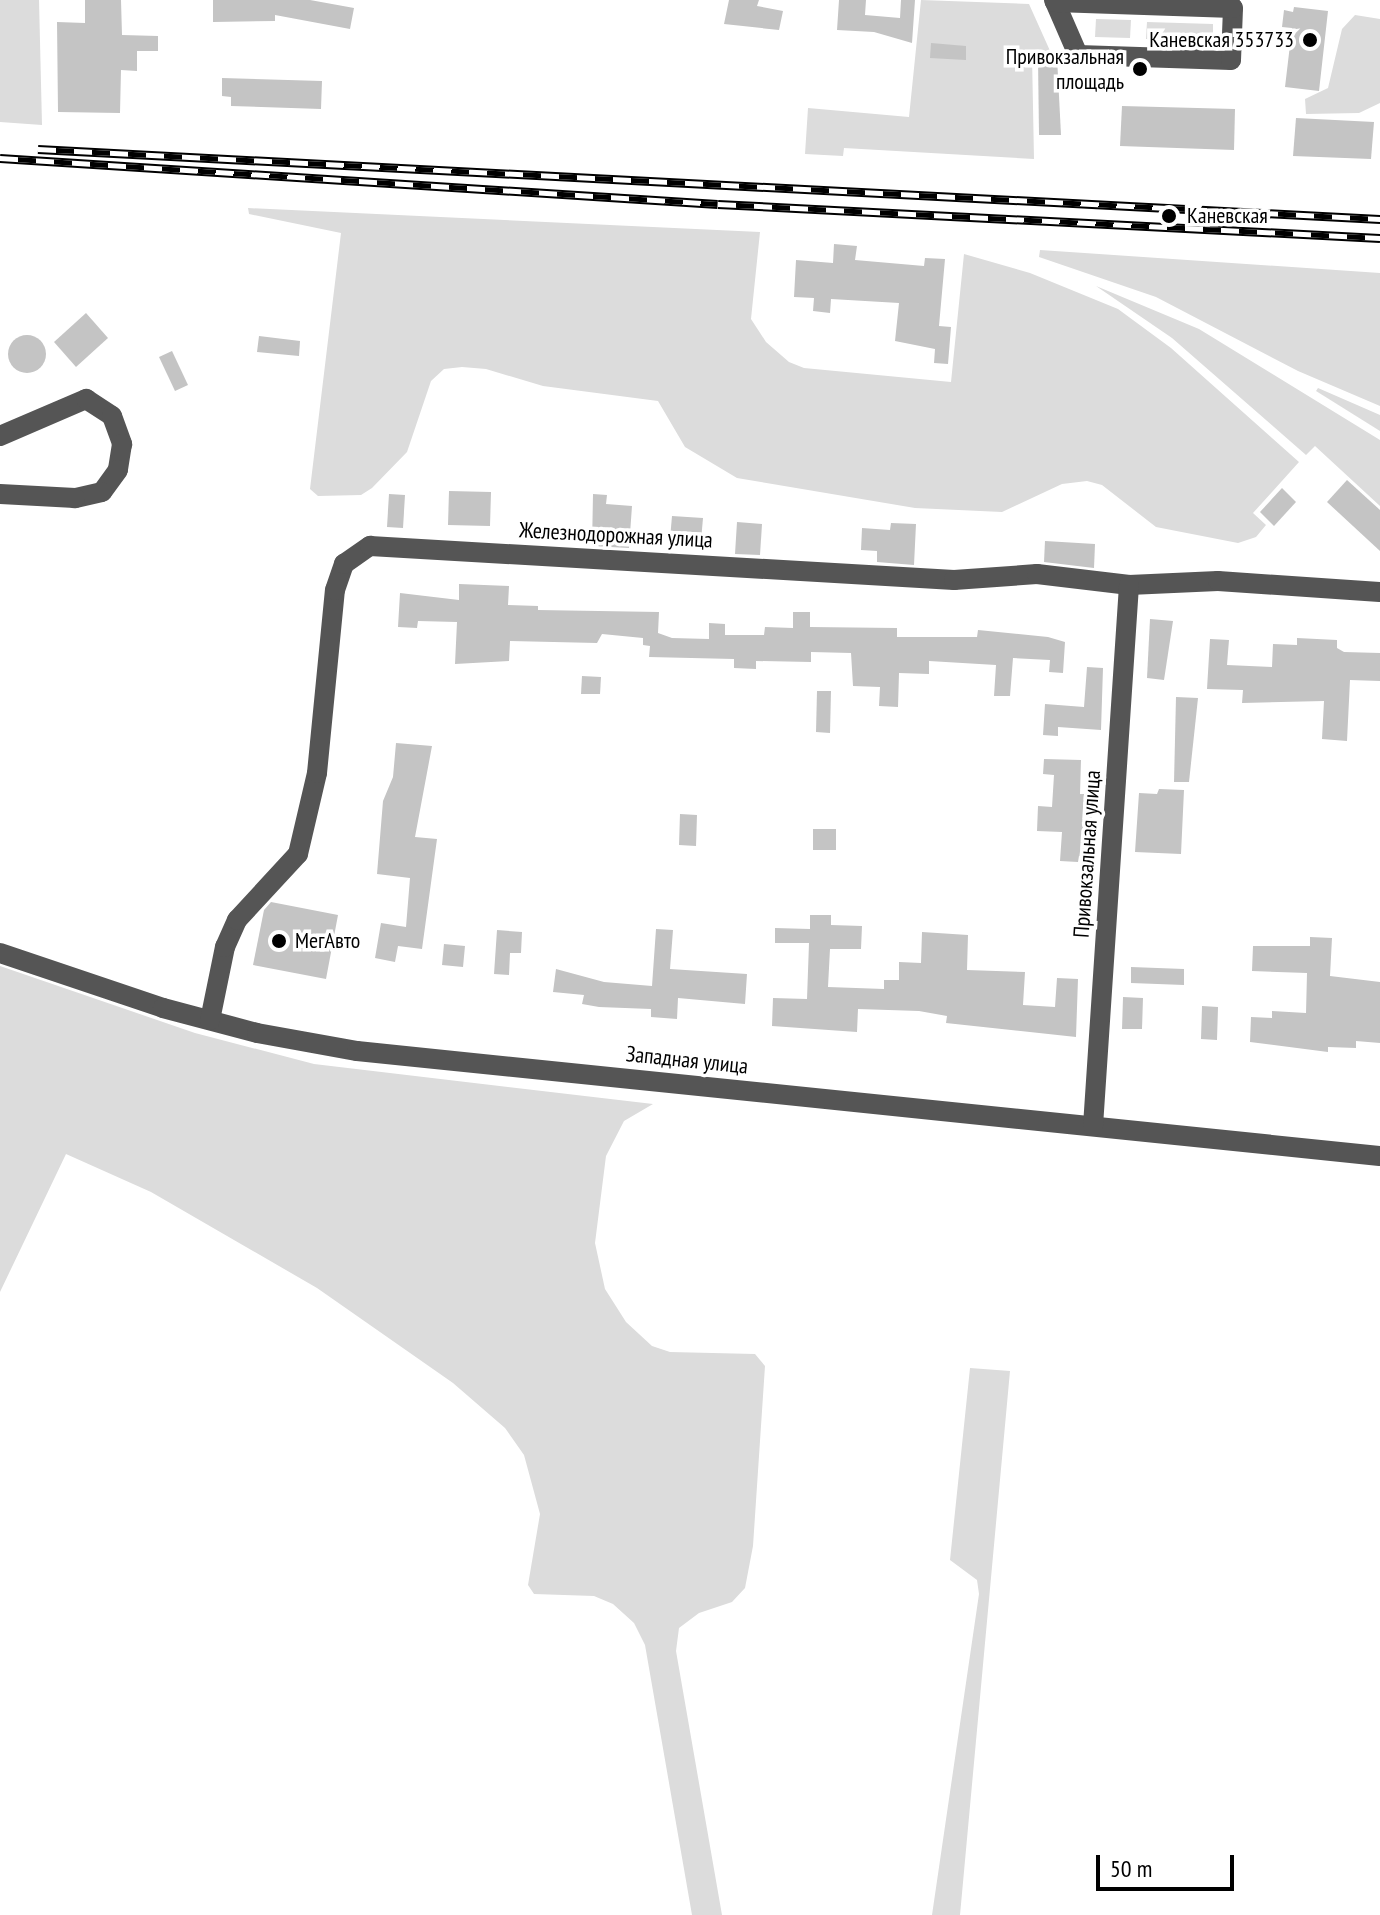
<!DOCTYPE html>
<html>
<head>
<meta charset="utf-8">
<style>
	body { margin:0 }
	#map { position:relative; width:1380px; height:1915px; overflow:hidden; background:#fff; font-family:"PT Sans Narrow",sans-serif }
	div>[style] { position:absolute }
	[style*='--x'] { left:calc(var(--x)*1px); top:calc(var(--y)*1px); width:calc(var(--w)*1px); rotate:calc(var(--a)*1deg) }
	.green>* { inset:0; background:#dcdcdc }
	.building>* { inset:0; background:#c4c4c4 }
	.round { border-radius:50% }
	.minor>* { height:20px; margin:-10px; padding:0 10px; transform-origin:10px; border-radius:10px; background:#555 }
	.rail>* { height:9px; margin-top:-4.5px; transform-origin:0; background:repeating-linear-gradient(90deg,#fff 0 18px,#000 0 36px); box-sizing:border-box; border-block:2px solid #000 }
	.dots>* { width:22px; height:22px; translate:-50% -50%; box-sizing:border-box; border:4px solid #fff; border-radius:50% }
	span { translate:-50% -50%; white-space:nowrap; text-align:center; line-height:1.15; -webkit-text-stroke:7px #fff; paint-order:stroke }
	.poi-label { font-size:22px; color:#000 }
	.right { translate:-100% -50%; text-align:right }
	.left { translate:0 -50%; text-align:left }
	.street-label { font-size:22px; color:#000 }
	.scale { position:absolute; left:1096px; top:1855px; width:138px; height:36px; box-sizing:border-box; border:4px solid #000; border-top:0; padding-left:10px; font-size:24px; line-height:28px; white-space:nowrap; color:#000; -webkit-text-stroke:6px #fff; paint-order:stroke }
</style>
</head>
<body>
<div id="map">
	<div class="green">
		<div style="clip-path:polygon(0 0,39px 0,42px 125px,0 122px)"></div>
		<div style="clip-path:polygon(921px 0,1029px 4px,1051px 53px,1032px 55px,1034px 159px,844px 148px,843px 156px,805px 154px,808px 108px,909px 117px)"></div>
		<div style="clip-path:polygon(1355px 15px,1380px 19px,1380px 103px,1359px 113px,1306px 114px,1305px 99px,1328px 88px,1342px 29px)"></div>
		<div style="clip-path:polygon(1096px 19px,1131px 20px,1130px 38px,1095px 37px)"></div>
		<div style="clip-path:polygon(1147px 22px,1213px 24px,1213px 41px,1146px 39px)"></div>
		<div style="clip-path:polygon(248px 208px,760px 232px,751px 319px,766px 342px,789px 362px,804px 368px,951px 382px,964px 254px,1030px 273px,1118px 309px,1171px 348px,1299px 462px,1253px 513px,1266px 525px,1256px 537px,1238px 543px,1156px 527px,1102px 485px,1087px 481px,1062px 484px,1002px 512px,915px 508px,737px 478px,685px 447px,658px 401px,543px 386px,486px 369px,462px 367px,444px 369px,431px 381px,407px 452px,372px 488px,361px 495px,318px 496px,310px 489px,341px 233px,249px 214px)"></div>
		<div style="clip-path:polygon(1040px 250px,1380px 273px,1380px 406px,1298px 371px,1156px 297px,1039px 257px)"></div>
		<div style="clip-path:polygon(1096px 286px,1199px 329px,1380px 440px,1380px 506px,1315px 446px,1306px 455px,1172px 338px)"></div>
		<div style="clip-path:polygon(1318px 388px,1380px 415px,1380px 431px,1316px 391px)"></div>
		<div style="clip-path:polygon(0 966px,195px 1033px,314px 1064px,653px 1104px,624px 1121px,606px 1156px,595px 1243px,605px 1289px,626px 1322px,652px 1346px,670px 1352px,755px 1354px,765px 1366px,753px 1546px,745px 1588px,732px 1602px,699px 1613px,679px 1628px,676px 1651px,722px 1915px,692px 1915px,645px 1645px,634px 1623px,613px 1604px,594px 1596px,534px 1594px,528px 1585px,540px 1514px,524px 1455px,505px 1428px,453px 1383px,317px 1288px,151px 1192px,66px 1154px,0 1292px)"></div>
		<div style="clip-path:polygon(970px 1368px,1010px 1371px,960px 1915px,932px 1915px,979px 1594px,977px 1580px,950px 1560px)"></div>
	</div>
	<div class="building">
		<div style="clip-path:polygon(85px 0,121px 0,122px 35px,158px 36px,158px 51px,137px 51px,137px 71px,121px 70px,120px 113px,58px 112px,57px 22px,85px 23px)"></div>
		<div style="clip-path:polygon(213px 0,310px 0,354px 8px,350px 29px,275px 15px,275px 21px,213px 22px)"></div>
		<div style="clip-path:polygon(729px 0,759px 0,757px 6px,783px 11px,779px 30px,724px 24px)"></div>
		<div style="clip-path:polygon(839px 0,866px 0,865px 15px,900px 18px,901px 0,915px 0,912px 43px,874px 32px,837px 30px)"></div>
		<div style="clip-path:polygon(1294px 7px,1328px 11px,1319px 91px,1285px 87px,1292px 28px,1282px 27px,1284px 10px,1293px 12px)"></div>
		<div style="clip-path:polygon(931px 43px,966px 46px,966px 60px,930px 58px)"></div>
		<div style="clip-path:polygon(1057px 57px,1061px 135px,1039px 135px,1038px 59px)"></div>
		<div style="clip-path:polygon(222px 78px,322px 81px,321px 109px,231px 106px,231px 97px,222px 96px)"></div>
		<div style="clip-path:polygon(1122px 106px,1235px 109px,1234px 150px,1120px 146px)"></div>
		<div style="clip-path:polygon(1296px 118px,1374px 122px,1371px 159px,1293px 156px)"></div>
		<div style="clip-path:polygon(834px 244px,857px 246px,855px 260px,924px 266px,925px 258px,945px 259px,939px 326px,951px 327px,948px 364px,934px 363px,935px 349px,895px 341px,899px 303px,831px 299px,830px 313px,813px 311px,814px 298px,794px 297px,796px 260px,833px 263px)"></div>
		<div style="clip-path:polygon(86px 313px,108px 338px,76px 367px,54px 342px)"></div>
		<div class="round" style="left:8px;top:335px;width:38px;height:38px"></div>
		<div style="clip-path:polygon(259px 336px,300px 341px,299px 356px,257px 352px)"></div>
		<div style="clip-path:polygon(172px 351px,188px 385px,175px 391px,159px 357px)"></div>
		<div style="clip-path:polygon(1347px 480px,1380px 510px,1380px 551px,1327px 502px)"></div>
		<div style="clip-path:polygon(1282px 488px,1296px 502px,1274px 526px,1260px 512px)"></div>
		<div style="clip-path:polygon(449px 491px,491px 492px,490px 526px,448px 525px)"></div>
		<div style="clip-path:polygon(389px 494px,405px 495px,403px 528px,387px 527px)"></div>
		<div style="clip-path:polygon(593px 494px,607px 495px,606px 504px,632px 506px,629px 548px,592px 546px)"></div>
		<div style="clip-path:polygon(672px 516px,703px 518px,701px 541px,670px 539px)"></div>
		<div style="clip-path:polygon(737px 522px,762px 524px,760px 555px,735px 554px)"></div>
		<div style="clip-path:polygon(891px 523px,916px 524px,914px 565px,877px 562px,877px 551px,861px 550px,862px 528px,890px 530px)"></div>
		<div style="clip-path:polygon(1045px 541px,1095px 544px,1094px 568px,1044px 562px)"></div>
		<div style="clip-path:polygon(459px 584px,509px 586px,508px 605px,538px 606px,538px 610px,659px 612px,658px 633px,672px 638px,709px 639px,709px 623px,725px 624px,725px 635px,764px 635px,765px 627px,793px 628px,793px 612px,810px 612px,810px 627px,897px 628px,897px 637px,977px 637px,978px 630px,1048px 637px,1065px 642px,1063px 673px,1049px 672px,1050px 660px,1013px 658px,1010px 696px,994px 696px,996px 665px,929px 661px,929px 674px,899px 673px,898px 707px,879px 706px,880px 687px,853px 686px,851px 653px,811px 652px,811px 662px,756px 661px,756px 669px,734px 668px,734px 659px,649px 657px,650px 646px,643px 645px,643px 638px,602px 634px,597px 643px,510px 641px,509px 661px,455px 664px,457px 622px,418px 621px,417px 628px,398px 627px,400px 593px,459px 600px)"></div>
		<div style="clip-path:polygon(1150px 619px,1173px 621px,1164px 680px,1147px 678px)"></div>
		<div style="clip-path:polygon(1297px 638px,1337px 640px,1337px 648px,1344px 652px,1380px 653px,1380px 681px,1350px 680px,1347px 741px,1322px 739px,1324px 701px,1242px 703px,1243px 690px,1207px 689px,1210px 639px,1229px 640px,1227px 665px,1272px 667px,1273px 644px,1297px 645px)"></div>
		<div style="clip-path:polygon(1087px 667px,1103px 668px,1101px 730px,1058px 727px,1058px 736px,1043px 735px,1045px 704px,1084px 707px)"></div>
		<div style="clip-path:polygon(582px 676px,601px 677px,600px 694px,581px 694px)"></div>
		<div style="clip-path:polygon(817px 691px,831px 691px,830px 733px,816px 732px)"></div>
		<div style="clip-path:polygon(1176px 697px,1198px 698px,1189px 782px,1174px 782px)"></div>
		<div style="clip-path:polygon(396px 743px,432px 746px,415px 837px,437px 839px,422px 949px,398px 946px,395px 962px,375px 958px,381px 923px,406px 927px,410px 878px,377px 874px,383px 801px,393px 777px)"></div>
		<div style="clip-path:polygon(1044px 759px,1081px 760px,1080px 794px,1091px 794px,1092px 835px,1090px 857px,1079px 856px,1078px 862px,1060px 861px,1062px 832px,1037px 831px,1038px 806px,1052px 807px,1054px 775px,1043px 774px)"></div>
		<div style="clip-path:polygon(1159px 789px,1184px 790px,1181px 854px,1135px 852px,1139px 793px,1157px 794px)"></div>
		<div style="clip-path:polygon(680px 814px,697px 815px,696px 846px,679px 845px)"></div>
		<div style="clip-path:polygon(813px 829px,836px 829px,836px 850px,813px 850px)"></div>
		<div style="clip-path:polygon(271px 902px,338px 915px,326px 979px,253px 965px,264px 910px)"></div>
		<div style="clip-path:polygon(810px 915px,831px 915px,831px 925px,862px 926px,861px 949px,830px 949px,828px 987px,884px 989px,884px 980px,899px 980px,899px 962px,921px 963px,922px 932px,968px 935px,967px 970px,1025px 972px,1023px 1005px,1055px 1007px,1057px 978px,1078px 979px,1076px 1037px,946px 1023px,947px 1016px,919px 1011px,858px 1009px,857px 1032px,772px 1026px,773px 998px,807px 999px,809px 943px,775px 943px,775px 928px,810px 929px)"></div>
		<div style="clip-path:polygon(656px 929px,673px 930px,670px 969px,747px 974px,745px 1004px,678px 998px,677px 1019px,651px 1017px,651px 1009px,599px 1007px,582px 1004px,584px 995px,553px 992px,556px 969px,604px 982px,652px 986px)"></div>
		<div style="clip-path:polygon(497px 930px,522px 932px,521px 953px,510px 953px,509px 975px,494px 974px)"></div>
		<div style="clip-path:polygon(1310px 937px,1332px 938px,1330px 976px,1380px 982px,1380px 1043px,1356px 1041px,1356px 1048px,1328px 1047px,1328px 1052px,1250px 1042px,1251px 1017px,1272px 1018px,1272px 1011px,1306px 1013px,1307px 973px,1252px 971px,1253px 946px,1310px 946px)"></div>
		<div style="clip-path:polygon(444px 944px,465px 946px,463px 967px,442px 965px)"></div>
		<div style="clip-path:polygon(1131px 967px,1184px 969px,1184px 985px,1131px 983px)"></div>
		<div style="clip-path:polygon(1123px 997px,1143px 998px,1142px 1029px,1122px 1029px)"></div>
		<div style="clip-path:polygon(1202px 1006px,1218px 1007px,1217px 1040px,1201px 1039px)"></div>
	</div>
	<div class="minor">
		<div style="--x:1054;--y:0;--w:2;--a:63"></div>
		<div style="--x:1055;--y:2;--w:58;--a:66.5"></div>
		<div style="--x:1078;--y:55;--w:153;--a:1.9"></div>
		<div style="--x:1231;--y:60;--w:52;--a:-87.8"></div>
		<div style="--x:1233;--y:8;--w:178;--a:-178.1"></div>
		<div style="--x:0;--y:436;--w:94;--a:-23.3"></div>
		<div style="--x:86;--y:399;--w:31;--a:33"></div>
		<div style="--x:112;--y:416;--w:30;--a:70"></div>
		<div style="--x:122;--y:444;--w:26;--a:99"></div>
		<div style="--x:118;--y:470;--w:27;--a:126"></div>
		<div style="--x:102;--y:492;--w:28;--a:167"></div>
		<div style="--x:75;--y:498;--w:75;--a:-176.9"></div>
		<div style="--x:0;--y:953;--w:172;--a:18.6"></div>
		<div style="--x:163;--y:1008;--w:97;--a:14.9"></div>
		<div style="--x:257;--y:1033;--w:102;--a:10.2"></div>
		<div style="--x:357;--y:1051;--w:1028;--a:5.86"></div>
		<div style="--x:210;--y:1020;--w:75;--a:-78.4"></div>
		<div style="--x:225;--y:947;--w:30;--a:-66"></div>
		<div style="--x:237;--y:920;--w:90;--a:-47.3"></div>
		<div style="--x:298;--y:854;--w:83;--a:-76.8"></div>
		<div style="--x:317;--y:773;--w:184;--a:-84.4"></div>
		<div style="--x:335;--y:590;--w:28;--a:-71"></div>
		<div style="--x:344;--y:564;--w:32;--a:-35"></div>
		<div style="--x:370;--y:546;--w:585;--a:3.33"></div>
		<div style="--x:954;--y:580;--w:83;--a:-4.1"></div>
		<div style="--x:1037;--y:574;--w:93;--a:6.8"></div>
		<div style="--x:1129;--y:585;--w:89;--a:-2.6"></div>
		<div style="--x:1218;--y:581;--w:162;--a:3.9"></div>
		<div style="--x:1093;--y:1126;--w:542;--a:-86.19"></div>
	</div>
	<div class="rail">
		<div style="--x:38;--y:149;--w:1344;--a:2.99"></div>
		<div style="--x:0;--y:158;--w:719;--a:3.67"></div>
		<div style="--x:718;--y:204;--w:663;--a:2.94"></div>
	</div>
	<div class="dots">
		<div style="left:1310px;top:40px;background:#000"></div>
		<div style="left:1140px;top:69px;background:#000"></div>
		<div style="left:1169px;top:216px;background:#000"></div>
		<div style="left:279px;top:941px;background:#000"></div>
	</div>
	<div class="poi-label">
		<span class="right" style="left:1294px;top:40px">Каневская 353733</span>
		<span class="right" style="left:1124px;top:69px">Привокзальная<br>площадь</span>
		<span class="left" style="left:1187px;top:216px">Каневская</span>
		<span class="left" style="left:295px;top:941px">МегАвто</span>
	</div>
	<div class="street-label">
		<span style="left:616px;top:535px;rotate:3deg">Железнодорожная улица</span>
		<span style="left:1087px;top:854px;rotate:-86deg">Привокзальная улица</span>
		<span style="left:687px;top:1060px;rotate:6deg">Западная улица</span>
	</div>
	<div class="scale">50 m</div>
</div>
</body>
</html>
